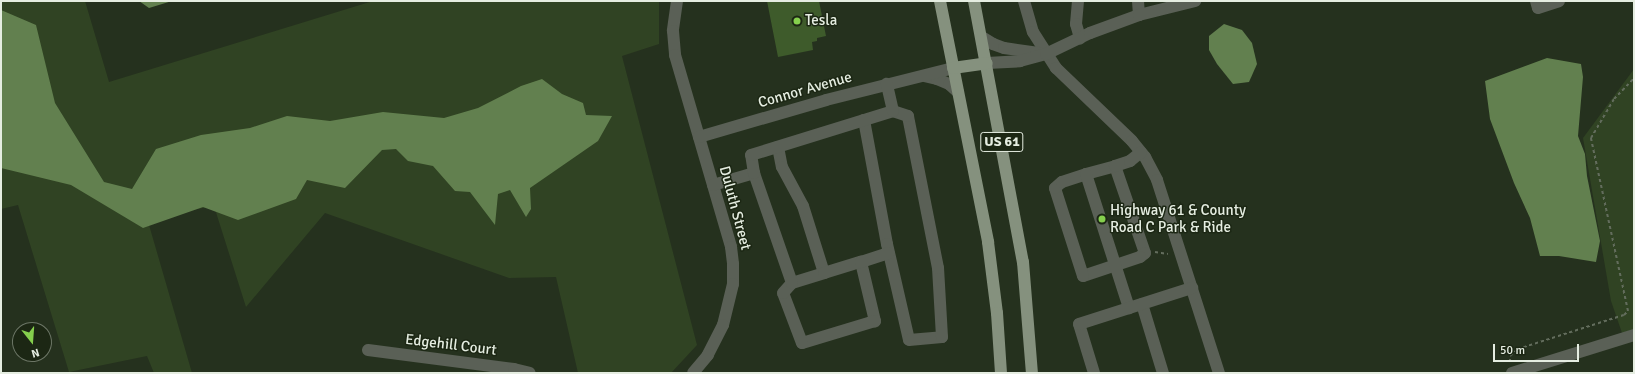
<!DOCTYPE html>
<html>
<head>
<meta charset="utf-8">
<style>
	body { margin:0 }
	#map { position:relative; width:1635px; height:374px; overflow:hidden; background:#25311e; font-family:Signika,sans-serif }
	div>[style] { position:absolute }
	[style*='--x'] { left:calc(var(--x)*1px); top:calc(var(--y)*1px); width:calc(var(--w)*1px); rotate:calc(var(--a)*1deg) }
	.green>* { inset:0; background:#304323 }
	.water>* { inset:0; background:#62804f }
	.building>* { inset:0; background:#3e5b2b }
	.path>* { height:2px; margin-top:-1px; transform-origin:0; background:repeating-linear-gradient(90deg,#636d5d 0 3px,transparent 0 6px) }
	.minor>* { height:12px; margin:-6px; padding:0 6px; transform-origin:6px; border-radius:6px; background:#5a6056 }
	.major>* { height:12px; margin:-6px; padding:0 6px; transform-origin:6px; border-radius:6px; background:#85917e }
	.dots>* { width:11px; height:11px; translate:-50% -50%; box-sizing:border-box; border:2px solid #1c2714; border-radius:50% }
	span { translate:-50% -50%; white-space:nowrap; text-align:center; line-height:1.15; -webkit-text-stroke:3px #1c2714; paint-order:stroke }
	.shield-label span { padding:1px 3px; background:#1c2714; border:1px solid; border-radius:3px; -webkit-text-stroke-width:0 }
	.shield-label { font-size:14px; color:#e5ede1; font-weight:700 }
	.poi-label { font-size:15px; color:#e5ede1 }
	.left { translate:0 -50%; text-align:left }
	.street-label { font-size:15px; color:#e5ede1 }
	.frame { position:absolute; inset:0; border:2px solid #e5ede1; pointer-events:none }
	.north { position:absolute; left:12px; top:322px; width:40px; height:40px; box-sizing:border-box; background:#1c2714; border:1px solid #6c7666; border-radius:50%; rotate:163deg; font-size:11px; font-weight:700; line-height:16px; text-align:center; color:#e5ede1 }
	.north::after { content:''; display:block; margin:auto; width:14px; height:18px; background:#85cf4d; clip-path:polygon(50% 0,100% 100%,50% 72%,0 100%) }
	.scale { position:absolute; left:1493px; top:344px; width:86px; height:18px; box-sizing:border-box; border:2px solid #e5ede1; border-top:0; padding-left:5px; font-size:12px; line-height:14px; white-space:nowrap; color:#e5ede1; -webkit-text-stroke:3px #1c2714; paint-order:stroke }
</style>
</head>
<body>
<div id="map">
	<div class="green">
		<div style="clip-path:polygon(1px 1px,85px 1px,109px 82px,373px 1px,659px 1px,659px 44px,622px 56px,697px 345px,671px 373px,578px 373px,556px 277px,509px 278px,325px 213px,246px 307px,214px 206px,147px 218px,192px 373px,154px 373px,147px 356px,69px 372px,18px 205px,1px 209px)"></div>
		<div style="clip-path:polygon(1634px 69px,1634px 329px,1622px 333px,1611px 301px,1583px 138px)"></div>
	</div>
	<div class="water">
		<div style="clip-path:polygon(139px 1px,172px 1px,149px 8px)"></div>
		<div style="clip-path:polygon(1px 10px,36px 25px,55px 103px,104px 182px,132px 189px,156px 149px,201px 135px,250px 128px,287px 116px,330px 121px,383px 112px,444px 118px,478px 108px,521px 86px,542px 79px,562px 94px,583px 103px,586px 115px,612px 116px,598px 141px,530px 188px,531px 209px,526px 217px,510px 190px,498px 194px,495px 225px,470px 192px,455px 191px,433px 166px,408px 161px,396px 149px,382px 150px,345px 188px,307px 180px,296px 199px,238px 220px,203px 207px,143px 228px,71px 185px,1px 168px)"></div>
		<div style="clip-path:polygon(1224px 24px,1242px 30px,1252px 43px,1257px 64px,1249px 82px,1233px 84px,1217px 64px,1209px 50px,1209px 36px)"></div>
		<div style="clip-path:polygon(1547px 58px,1581px 64px,1583px 77px,1578px 136px,1585px 154px,1587px 176px,1600px 241px,1596px 262px,1559px 256px,1540px 256px,1530px 218px,1514px 183px,1490px 119px,1485px 81px)"></div>
	</div>
	<div class="building">
		<div style="clip-path:polygon(767px 1px,819px 1px,826px 36px,817px 38px,817px 41px,812px 42px,813px 50px,778px 57px)"></div>
	</div>
	<div class="path">
		<div style="--x:1155;--y:252;--w:13;--a:9"></div>
		<div style="--x:1510;--y:362;--w:6;--a:-90"></div>
		<div style="--x:1510;--y:356;--w:11;--a:-41"></div>
		<div style="--x:1518;--y:349;--w:111;--a:-17.8"></div>
		<div style="--x:1624;--y:315;--w:6;--a:-45"></div>
		<div style="--x:1628;--y:311;--w:177;--a:-102.1"></div>
		<div style="--x:1591;--y:138;--w:45;--a:-59.5"></div>
		<div style="--x:1614;--y:99;--w:29;--a:-46"></div>
	</div>
	<div class="minor">
		<div style="--x:677;--y:1;--w:30;--a:98"></div>
		<div style="--x:673;--y:31;--w:24;--a:85"></div>
		<div style="--x:675;--y:55;--w:200;--a:73.7"></div>
		<div style="--x:731;--y:247;--w:17;--a:83"></div>
		<div style="--x:733;--y:264;--w:20;--a:90"></div>
		<div style="--x:733;--y:284;--w:42;--a:103.7"></div>
		<div style="--x:723;--y:325;--w:34;--a:117"></div>
		<div style="--x:708;--y:355;--w:23;--a:130"></div>
		<div style="--x:1024;--y:1;--w:32;--a:74"></div>
		<div style="--x:1033;--y:32;--w:43;--a:57.4"></div>
		<div style="--x:1056;--y:68;--w:105;--a:43.8"></div>
		<div style="--x:1132;--y:141;--w:21;--a:51"></div>
		<div style="--x:1145;--y:157;--w:26;--a:62"></div>
		<div style="--x:1157;--y:180;--w:203;--a:72.2"></div>
		<div style="--x:1078;--y:1;--w:23;--a:95"></div>
		<div style="--x:1076;--y:24;--w:15;--a:74"></div>
		<div style="--x:1138;--y:1;--w:14;--a:86"></div>
		<div style="--x:1536;--y:1;--w:7;--a:74"></div>
		<div style="--x:1538;--y:8;--w:22;--a:-18"></div>
		<div style="--x:982;--y:37;--w:13;--a:32"></div>
		<div style="--x:993;--y:44;--w:12;--a:20"></div>
		<div style="--x:1004;--y:48;--w:35;--a:8"></div>
		<div style="--x:987;--y:63;--w:33;--a:-3"></div>
		<div style="--x:1020;--y:61;--w:27;--a:-15"></div>
		<div style="--x:1046;--y:54;--w:49;--a:-25.5"></div>
		<div style="--x:1090;--y:33;--w:52;--a:-20.2"></div>
		<div style="--x:1139;--y:15;--w:58;--a:-14"></div>
		<div style="--x:924;--y:76;--w:13;--a:13"></div>
		<div style="--x:937;--y:79;--w:13;--a:23"></div>
		<div style="--x:949;--y:84;--w:12;--a:42"></div>
		<div style="--x:864;--y:120;--w:126;--a:79.5"></div>
		<div style="--x:887;--y:244;--w:98;--a:77.1"></div>
		<div style="--x:909;--y:340;--w:33;--a:-5"></div>
		<div style="--x:942;--y:337;--w:69;--a:-93.3"></div>
		<div style="--x:938;--y:268;--w:155;--a:-101.2"></div>
		<div style="--x:908;--y:116;--w:16;--a:-162"></div>
		<div style="--x:699;--y:137;--w:132;--a:-16.2"></div>
		<div style="--x:826;--y:100;--w:131;--a:-14.1"></div>
		<div style="--x:778;--y:147;--w:20;--a:79"></div>
		<div style="--x:782;--y:167;--w:44;--a:61.7"></div>
		<div style="--x:803;--y:206;--w:70;--a:72.6"></div>
		<div style="--x:1115;--y:166;--w:92;--a:71"></div>
		<div style="--x:1145;--y:253;--w:6;--a:141"></div>
		<div style="--x:1140;--y:257;--w:60;--a:161.6"></div>
		<div style="--x:1083;--y:276;--w:92;--a:-107.7"></div>
		<div style="--x:1055;--y:188;--w:9;--a:-41"></div>
		<div style="--x:1062;--y:182;--w:25;--a:-18"></div>
		<div style="--x:1086;--y:174;--w:30;--a:-15"></div>
		<div style="--x:1115;--y:166;--w:16;--a:-18"></div>
		<div style="--x:1130;--y:161;--w:14;--a:-39"></div>
		<div style="--x:1086;--y:174;--w:141;--a:72.2"></div>
		<div style="--x:713;--y:185;--w:43;--a:-16.3"></div>
		<div style="--x:861;--y:262;--w:61;--a:76.7"></div>
		<div style="--x:875;--y:321;--w:76;--a:163.2"></div>
		<div style="--x:802;--y:343;--w:53;--a:-110.8"></div>
		<div style="--x:783;--y:293;--w:13;--a:-48"></div>
		<div style="--x:792;--y:283;--w:34;--a:-17"></div>
		<div style="--x:824;--y:273;--w:39;--a:-17"></div>
		<div style="--x:861;--y:262;--w:29;--a:-18"></div>
		<div style="--x:792;--y:283;--w:116;--a:-109.1"></div>
		<div style="--x:754;--y:173;--w:18;--a:-99"></div>
		<div style="--x:751;--y:155;--w:149;--a:-17.2"></div>
		<div style="--x:893;--y:111;--w:28;--a:-103"></div>
		<div style="--x:1142;--y:304;--w:72;--a:73.1"></div>
		<div style="--x:368;--y:350;--w:147;--a:7.4"></div>
		<div style="--x:514;--y:369;--w:16;--a:14"></div>
		<div style="--x:1094;--y:373;--w:51;--a:-107"></div>
		<div style="--x:1079;--y:324;--w:119;--a:-17.7"></div>
		<div style="--x:1512;--y:373;--w:128;--a:-17.3"></div>
	</div>
	<div class="major">
		<div style="--x:940;--y:1;--w:246;--a:78.7"></div>
		<div style="--x:988;--y:242;--w:72;--a:82.8"></div>
		<div style="--x:997;--y:313;--w:60;--a:86.2"></div>
		<div style="--x:974;--y:1;--w:266;--a:79.4"></div>
		<div style="--x:1023;--y:262;--w:111;--a:85.4"></div>
		<div style="--x:953;--y:68;--w:34;--a:-8"></div>
	</div>
	<div class="dots">
		<div style="left:797px;top:21px;background:#85cf4d"></div>
		<div style="left:1102px;top:219px;background:#85cf4d"></div>
	</div>
	<div class="shield-label">
		<span style="left:1002px;top:142px">US 61</span>
	</div>
	<div class="poi-label">
		<span class="left" style="left:805px;top:21px">Tesla</span>
		<span class="left" style="left:1110px;top:219px">Highway 61 &amp; County<br>Road C Park &amp; Ride</span>
	</div>
	<div class="street-label">
		<span style="left:805px;top:90px;rotate:-16deg">Connor Avenue</span>
		<span style="left:735px;top:208px;rotate:75deg">Duluth Street</span>
		<span style="left:451px;top:345px;rotate:7deg">Edgehill Court</span>
	</div>
	<div class="frame"></div>
	<div class="north">N</div>
	<div class="scale">50 m</div>
</div>
</body>
</html>
